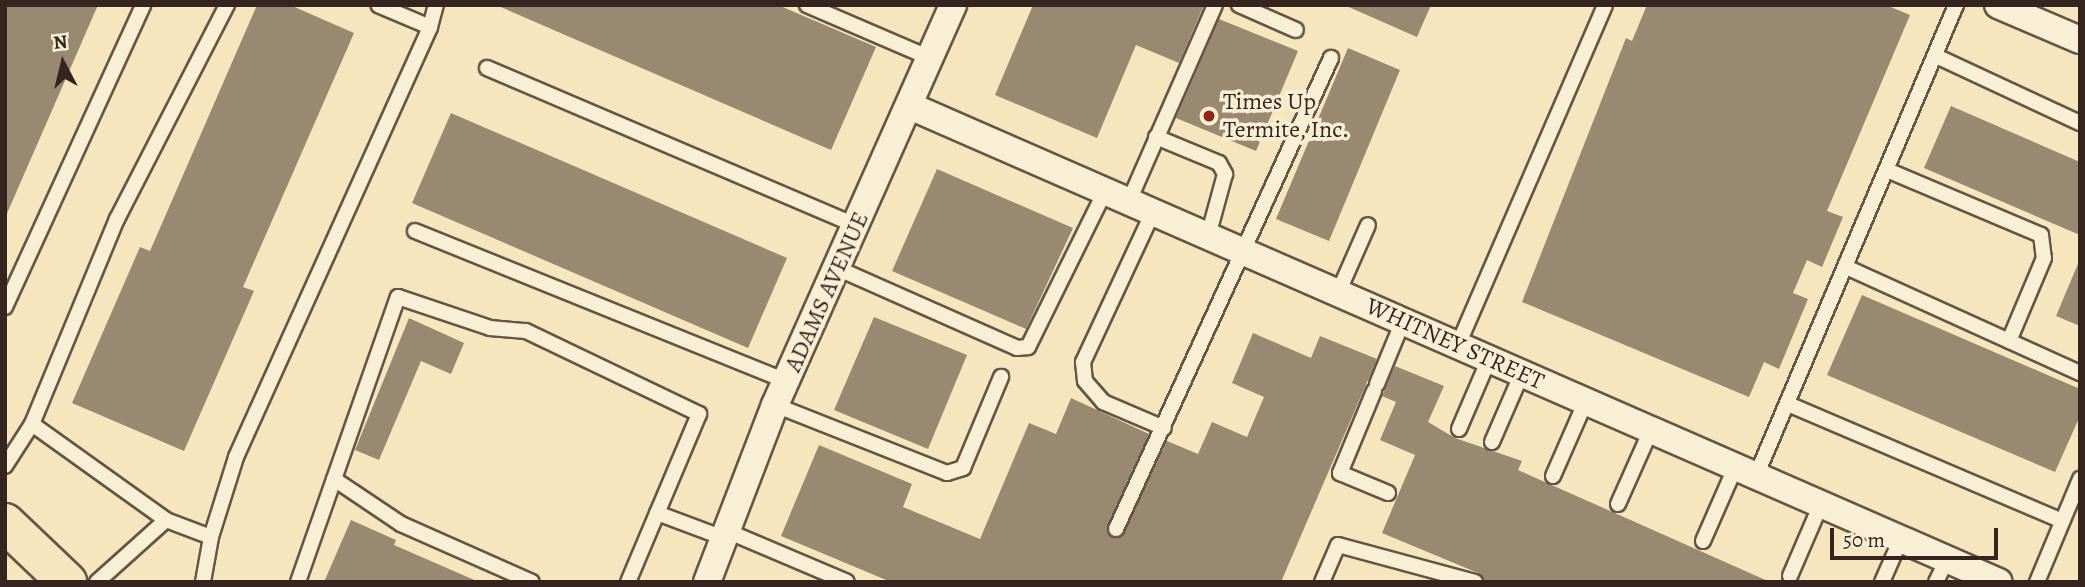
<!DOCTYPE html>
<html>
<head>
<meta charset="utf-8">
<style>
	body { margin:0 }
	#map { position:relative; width:2085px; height:587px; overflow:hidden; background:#f5e6be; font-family:Alegreya,serif }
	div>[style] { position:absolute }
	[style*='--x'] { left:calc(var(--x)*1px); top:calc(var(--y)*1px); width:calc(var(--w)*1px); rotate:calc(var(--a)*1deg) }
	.building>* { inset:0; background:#998971 }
	.roads { filter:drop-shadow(2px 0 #655546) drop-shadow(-2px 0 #655546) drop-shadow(0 2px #655546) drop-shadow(0 -2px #655546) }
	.lane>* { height:14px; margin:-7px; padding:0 7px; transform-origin:7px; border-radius:7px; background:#f8efd5 }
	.street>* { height:26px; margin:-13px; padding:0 13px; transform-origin:13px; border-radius:13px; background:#f8efd5 }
	.primary>* { height:38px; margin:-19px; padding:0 19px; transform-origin:19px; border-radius:19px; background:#f5e6be }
	.dots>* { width:19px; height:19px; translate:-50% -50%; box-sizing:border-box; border:4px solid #f8efd5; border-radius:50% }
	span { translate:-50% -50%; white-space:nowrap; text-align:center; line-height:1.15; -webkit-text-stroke:7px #f8efd5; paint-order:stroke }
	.poi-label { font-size:24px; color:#35251e }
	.left { translate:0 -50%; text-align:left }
	.street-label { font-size:24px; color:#35251e }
	.frame { position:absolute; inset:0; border:7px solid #35251e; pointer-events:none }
	.north { position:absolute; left:28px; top:28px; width:70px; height:70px; -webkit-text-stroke:5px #f8efd5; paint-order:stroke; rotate:353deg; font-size:19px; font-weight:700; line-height:28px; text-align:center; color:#35251e }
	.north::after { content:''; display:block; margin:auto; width:24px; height:32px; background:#35251e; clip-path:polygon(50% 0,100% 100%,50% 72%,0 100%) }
	.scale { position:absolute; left:1830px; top:528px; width:168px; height:32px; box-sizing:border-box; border:4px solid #35251e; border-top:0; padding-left:9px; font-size:21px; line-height:24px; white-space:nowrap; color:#35251e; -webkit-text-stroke:5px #f8efd5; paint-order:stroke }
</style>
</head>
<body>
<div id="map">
	<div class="building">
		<div style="clip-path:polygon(5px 5px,98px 5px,5px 218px)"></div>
		<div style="clip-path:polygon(257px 5px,290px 5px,354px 33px,243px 287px,254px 291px,184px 451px,72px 403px,140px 247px,150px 251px)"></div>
		<div style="clip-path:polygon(496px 5px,778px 5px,876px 47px,831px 150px)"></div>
		<div style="clip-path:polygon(1033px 5px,1204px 5px,1179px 63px,1136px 45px,1097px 138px,995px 95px)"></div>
		<div style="clip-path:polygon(1344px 5px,1431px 5px,1417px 37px)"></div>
		<div style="clip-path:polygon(1647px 5px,1886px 5px,1910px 15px,1827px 211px,1843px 217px,1822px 267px,1807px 260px,1793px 293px,1808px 299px,1779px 369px,1764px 362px,1749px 397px,1522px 302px,1626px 38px,1632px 41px)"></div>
		<div style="clip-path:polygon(1219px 19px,1298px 51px,1256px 151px,1176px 118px)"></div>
		<div style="clip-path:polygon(1348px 48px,1400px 70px,1329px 241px,1276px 219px)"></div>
		<div style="clip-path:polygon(1951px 106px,2080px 162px,2080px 235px,1924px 168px)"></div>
		<div style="clip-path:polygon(451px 113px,787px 258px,748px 348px,412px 203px)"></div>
		<div style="clip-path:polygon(937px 169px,1073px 228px,1026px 329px,892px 271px)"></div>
		<div style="clip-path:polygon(2080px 259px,2080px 326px,2056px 316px)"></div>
		<div style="clip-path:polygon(1862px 295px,2080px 389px,2080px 416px,2055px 472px,1827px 375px)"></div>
		<div style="clip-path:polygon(874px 317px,967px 355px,928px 449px,834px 410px)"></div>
		<div style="clip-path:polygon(409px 318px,464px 343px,451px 374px,421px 361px,379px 460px,355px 450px)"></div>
		<div style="clip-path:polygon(1253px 333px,1311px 358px,1320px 336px,1377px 359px,1281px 582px,891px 582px,781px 536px,819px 445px,912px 484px,903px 507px,980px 539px,1029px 423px,1056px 434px,1071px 398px,1149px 434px,1107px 526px,1109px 535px,1121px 537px,1167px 441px,1198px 454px,1212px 422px,1247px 437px,1264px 397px,1232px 383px)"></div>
		<div style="clip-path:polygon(1395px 366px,1444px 386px,1428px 422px,1455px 438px,1522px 461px,1518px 470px,1770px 582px,1484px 582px,1478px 573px,1382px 533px,1415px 455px,1380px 440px,1396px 402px,1382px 396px)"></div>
		<div style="clip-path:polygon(351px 520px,396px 540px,394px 545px,479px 582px,324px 582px)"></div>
	</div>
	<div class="roads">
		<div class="lane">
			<div style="--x:807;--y:5;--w:134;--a:23.3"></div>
			<div style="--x:1239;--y:5;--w:62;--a:23.7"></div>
			<div style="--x:430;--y:27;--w:23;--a:-75"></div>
			<div style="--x:1936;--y:56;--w:159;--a:25"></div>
			<div style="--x:487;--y:68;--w:402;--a:23.1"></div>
			<div style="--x:1156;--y:137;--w:68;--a:22.4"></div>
			<div style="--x:1219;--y:163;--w:13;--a:61"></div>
			<div style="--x:1225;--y:174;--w:64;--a:105.3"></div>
			<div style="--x:1887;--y:170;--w:167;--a:22.9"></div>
			<div style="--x:2041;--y:235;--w:23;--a:83"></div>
			<div style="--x:2044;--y:258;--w:90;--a:112.9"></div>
			<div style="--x:1129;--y:201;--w:214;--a:-66.3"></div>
			<div style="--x:1153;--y:212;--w:166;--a:115"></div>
			<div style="--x:1083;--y:362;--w:19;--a:84"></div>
			<div style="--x:1085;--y:381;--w:28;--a:49"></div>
			<div style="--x:1103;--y:402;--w:66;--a:23.1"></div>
			<div style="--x:415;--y:231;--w:400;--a:22"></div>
			<div style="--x:1846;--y:267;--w:257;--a:24.4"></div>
			<div style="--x:839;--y:269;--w:195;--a:23.9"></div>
			<div style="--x:1017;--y:348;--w:11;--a:-5"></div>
			<div style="--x:1028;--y:347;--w:174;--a:-63.7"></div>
			<div style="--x:1338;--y:293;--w:74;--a:-66.2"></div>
			<div style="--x:5;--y:307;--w:332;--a:-65.4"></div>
			<div style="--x:1458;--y:345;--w:370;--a:-66.6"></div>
			<div style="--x:1377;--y:384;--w:68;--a:-67.6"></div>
			<div style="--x:1374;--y:391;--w:89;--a:112.5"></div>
			<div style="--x:1340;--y:473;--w:52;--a:22.6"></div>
			<div style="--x:1788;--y:404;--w:298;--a:23.1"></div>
			<div style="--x:775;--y:405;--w:185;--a:21.6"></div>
			<div style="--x:947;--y:473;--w:17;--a:-17"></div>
			<div style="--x:963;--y:468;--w:99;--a:-67.3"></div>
			<div style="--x:32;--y:424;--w:165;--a:35.6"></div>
			<div style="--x:1459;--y:429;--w:76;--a:-66.8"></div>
			<div style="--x:1492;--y:442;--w:75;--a:-66.5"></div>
			<div style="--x:5;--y:466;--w:50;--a:-57.3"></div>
			<div style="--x:32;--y:424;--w:222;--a:-67.5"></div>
			<div style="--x:117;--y:219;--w:241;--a:-62.8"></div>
			<div style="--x:1553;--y:476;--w:82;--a:-66.3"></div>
			<div style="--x:1756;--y:476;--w:512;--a:-66.99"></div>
			<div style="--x:334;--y:479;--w:81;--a:33.9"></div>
			<div style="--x:401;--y:524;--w:143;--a:23.9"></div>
			<div style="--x:1618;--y:504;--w:81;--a:-66"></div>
			<div style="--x:657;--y:513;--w:72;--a:20.5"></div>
			<div style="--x:1116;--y:529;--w:518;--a:-65.46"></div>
			<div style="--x:727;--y:531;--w:130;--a:23"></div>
			<div style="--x:1703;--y:541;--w:82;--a:-66.3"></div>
			<div style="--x:1790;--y:576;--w:78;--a:-66.7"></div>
			<div style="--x:97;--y:582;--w:93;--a:-41.9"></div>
			<div style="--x:166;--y:520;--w:48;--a:20.7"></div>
			<div style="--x:211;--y:537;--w:84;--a:-72.6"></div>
			<div style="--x:236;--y:457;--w:472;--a:-65.7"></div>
			<div style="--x:430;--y:27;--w:56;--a:-157.1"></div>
			<div style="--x:203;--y:582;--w:46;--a:-79.9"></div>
			<div style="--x:298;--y:582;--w:302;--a:-70.7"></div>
			<div style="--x:398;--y:297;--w:97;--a:18.6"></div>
			<div style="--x:490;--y:328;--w:36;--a:5"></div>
			<div style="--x:526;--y:331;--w:192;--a:25.6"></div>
			<div style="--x:699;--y:414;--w:182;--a:112.9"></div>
			<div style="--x:1322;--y:582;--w:40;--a:-66.6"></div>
			<div style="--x:1338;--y:545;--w:142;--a:15.1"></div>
			<div style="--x:1882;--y:582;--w:47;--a:-66.2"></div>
			<div style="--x:1936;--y:582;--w:25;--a:-64"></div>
			<div style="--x:2037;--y:582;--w:112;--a:-67.3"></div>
		</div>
		<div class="street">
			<div style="--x:1998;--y:5;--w:89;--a:23.1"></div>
			<div style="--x:910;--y:106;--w:1188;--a:23.61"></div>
			<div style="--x:707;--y:582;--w:190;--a:-69"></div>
			<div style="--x:775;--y:405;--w:438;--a:-66"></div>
		</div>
		<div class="primary">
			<div style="--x:5;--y:523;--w:86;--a:43.6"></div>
		</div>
	</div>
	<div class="dots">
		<div style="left:1209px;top:116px;background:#8f2418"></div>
	</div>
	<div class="poi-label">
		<span class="left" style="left:1223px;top:116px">Times Up<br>Termite, Inc.</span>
	</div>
	<div class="street-label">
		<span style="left:827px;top:292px;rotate:-66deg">ADAMS AVENUE</span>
		<span style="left:1455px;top:344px;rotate:24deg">WHITNEY STREET</span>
	</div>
	<div class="frame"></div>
	<div class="north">N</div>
	<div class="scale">50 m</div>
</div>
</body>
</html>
